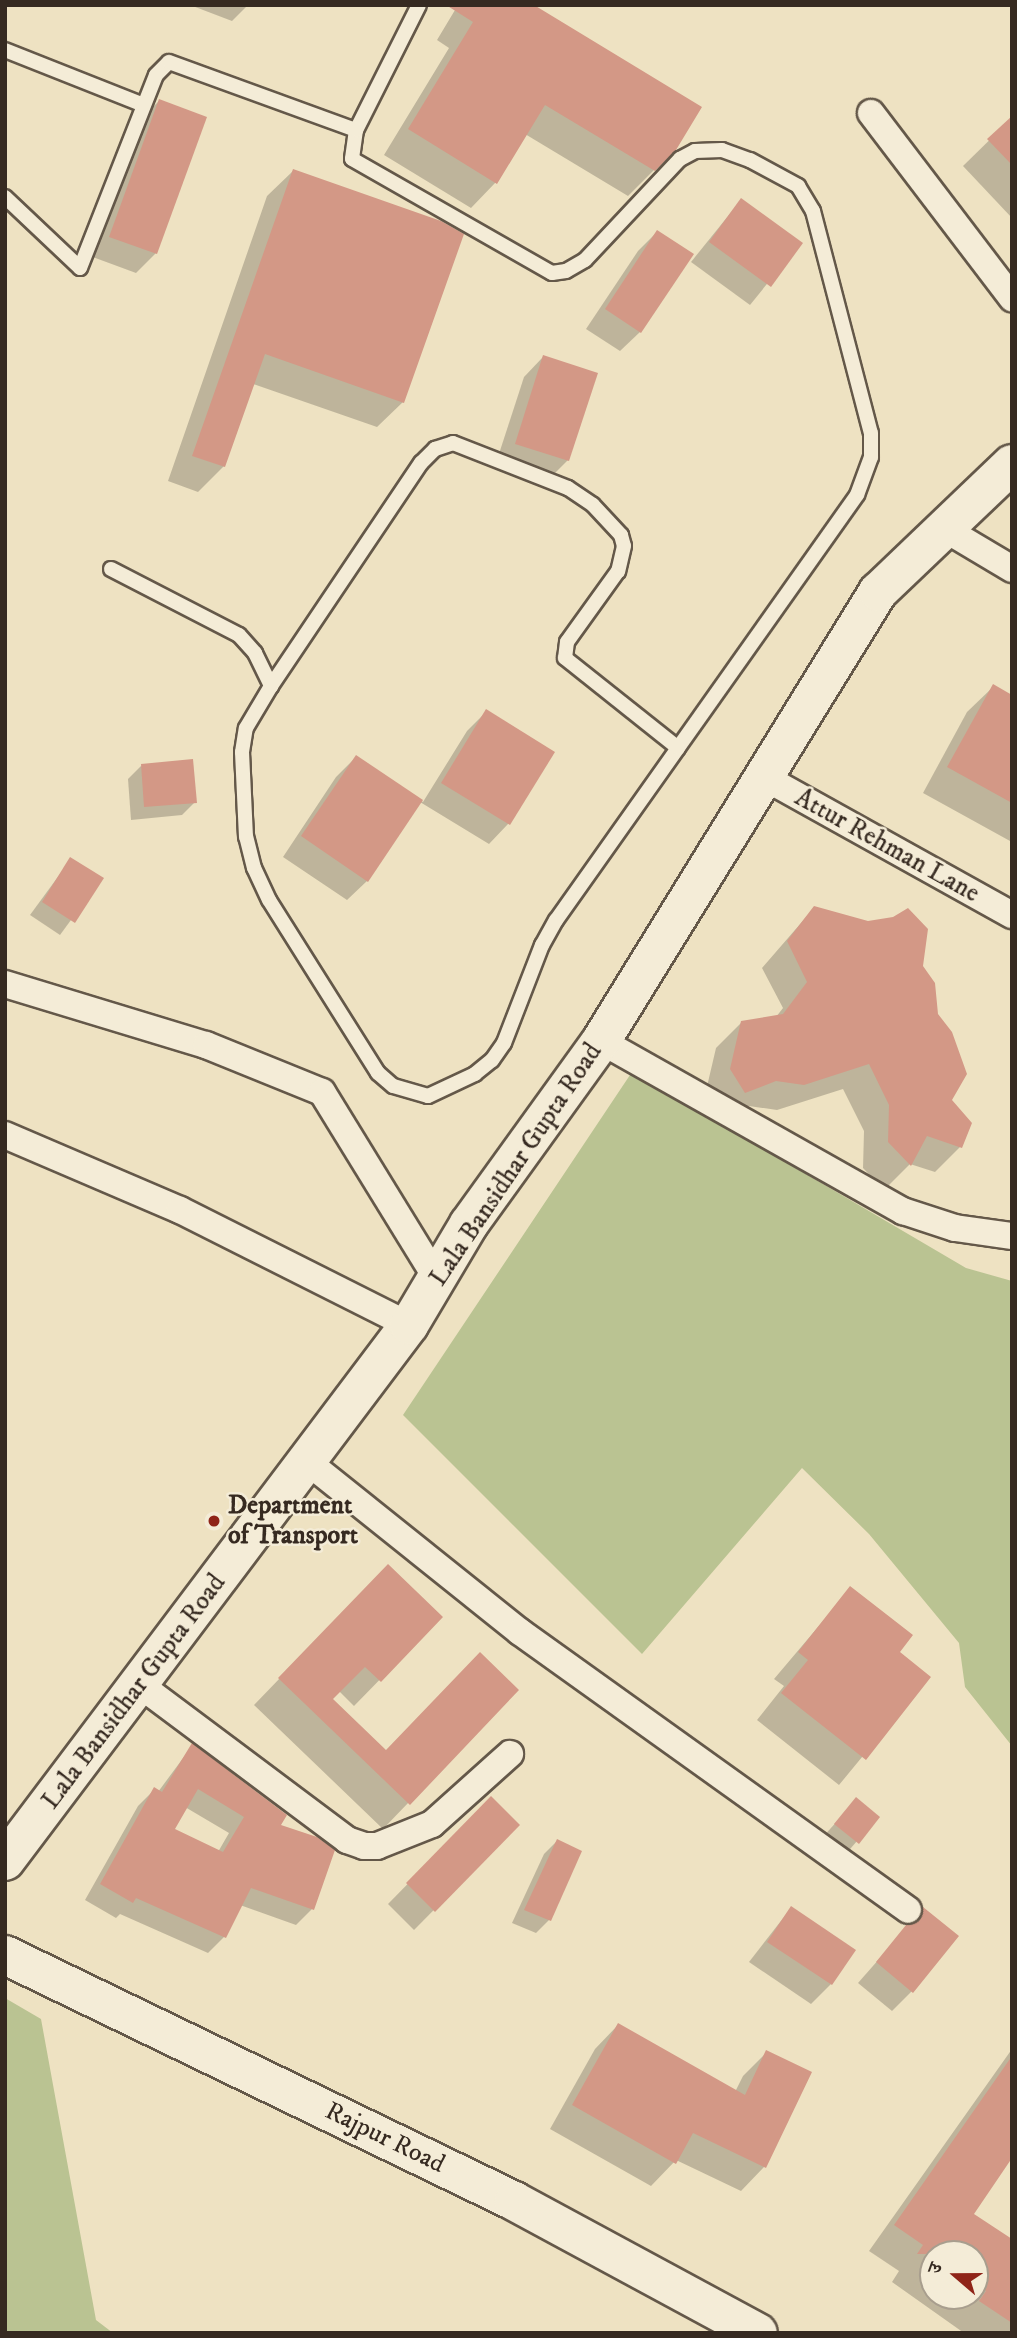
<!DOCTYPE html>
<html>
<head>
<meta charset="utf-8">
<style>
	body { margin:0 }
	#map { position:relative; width:1017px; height:2338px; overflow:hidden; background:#eee2c2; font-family:"IM FELL DW Pica","Noto Serif Devanagari",serif }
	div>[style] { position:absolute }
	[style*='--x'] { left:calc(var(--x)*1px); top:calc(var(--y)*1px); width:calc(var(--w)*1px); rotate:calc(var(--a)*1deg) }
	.green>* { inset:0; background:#bac392 }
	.shadow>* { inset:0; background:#0003 }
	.building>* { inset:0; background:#d39886 }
	.roads { filter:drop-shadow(2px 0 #645849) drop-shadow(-2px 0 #645849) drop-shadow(0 2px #645849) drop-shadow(0 -2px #645849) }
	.lane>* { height:14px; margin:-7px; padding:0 7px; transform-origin:7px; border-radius:7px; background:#f4ecd7 }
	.street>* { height:26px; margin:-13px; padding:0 13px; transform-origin:13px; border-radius:13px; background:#f4ecd7 }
	.secondary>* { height:38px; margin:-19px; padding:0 19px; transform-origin:19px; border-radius:19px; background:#f4ecd7 }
	.dots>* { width:19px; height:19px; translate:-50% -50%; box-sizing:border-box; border:4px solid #f4ecd7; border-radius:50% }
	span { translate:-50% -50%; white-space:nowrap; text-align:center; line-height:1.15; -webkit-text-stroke:5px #f4ecd7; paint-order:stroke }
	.street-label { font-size:26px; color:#362a21 }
	.poi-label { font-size:26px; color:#362a21; font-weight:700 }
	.left { translate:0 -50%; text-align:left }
	.frame { position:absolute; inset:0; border:7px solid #362a21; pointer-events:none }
	.north { position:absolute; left:919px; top:2240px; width:70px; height:70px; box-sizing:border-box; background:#f4ecd7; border:2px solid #a89e8e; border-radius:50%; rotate:290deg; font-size:19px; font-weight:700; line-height:28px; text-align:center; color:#362a21 }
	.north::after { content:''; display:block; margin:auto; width:24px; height:32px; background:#8f2418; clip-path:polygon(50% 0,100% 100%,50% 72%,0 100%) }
</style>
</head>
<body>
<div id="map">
	<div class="green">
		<div style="clip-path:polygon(632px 1072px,966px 1268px,1012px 1281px,1012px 1746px,965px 1687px,959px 1643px,869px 1534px,802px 1468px,642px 1654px,403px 1415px)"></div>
		<div style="clip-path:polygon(5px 1998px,41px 2019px,96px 2320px,113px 2333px,5px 2333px)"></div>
	</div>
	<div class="shadow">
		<div style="clip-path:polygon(190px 5px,248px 5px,232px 21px)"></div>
		<div style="clip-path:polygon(458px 5px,675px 149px,628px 196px,525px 134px,496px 182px,471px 208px,384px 155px,449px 48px,437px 40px)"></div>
		<div style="clip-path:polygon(159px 101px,156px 253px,136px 273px,90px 256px,139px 121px)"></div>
		<div style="clip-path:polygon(1012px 118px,1012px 218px,963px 166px)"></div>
		<div style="clip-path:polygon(293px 171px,403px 402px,377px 427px,253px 384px,224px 466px,198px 492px,168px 481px,267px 196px)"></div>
		<div style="clip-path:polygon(741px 200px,800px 243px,750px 305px,691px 262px)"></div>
		<div style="clip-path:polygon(657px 232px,640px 332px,620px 351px,586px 329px,638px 251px)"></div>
		<div style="clip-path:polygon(543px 357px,568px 460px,548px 480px,496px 463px,524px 377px)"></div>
		<div style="clip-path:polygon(993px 687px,1012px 697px,1010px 841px,923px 793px,967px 712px)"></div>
		<div style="clip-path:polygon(487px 711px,552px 753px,508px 824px,489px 844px,420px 802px,367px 881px,347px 900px,283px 857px,336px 777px,356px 757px,423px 802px,467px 731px)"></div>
		<div style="clip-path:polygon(141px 766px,195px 802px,182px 815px,131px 820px,128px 779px)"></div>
		<div style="clip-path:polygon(71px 859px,101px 879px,60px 935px,30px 915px)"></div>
		<div style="clip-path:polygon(814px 908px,921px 967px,960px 1147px,935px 1172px,910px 1164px,884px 1190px,863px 1168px,864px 1131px,843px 1089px,777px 1110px,749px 1106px,719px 1118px,705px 1095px,716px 1048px,742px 1022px,776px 1017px,783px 1008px,762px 968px)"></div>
		<div style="clip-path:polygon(851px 1588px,897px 1652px,928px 1677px,839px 1785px,757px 1720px,784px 1686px,774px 1679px)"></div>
		<div style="clip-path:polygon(363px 1592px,441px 1617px,354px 1706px,339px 1691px,331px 1699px,385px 1752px,517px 1690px,383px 1829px,254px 1705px)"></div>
		<div style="clip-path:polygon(evenodd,192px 1746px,278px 1826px,312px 1909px,296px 1925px,240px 1905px,224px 1937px,208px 1953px,120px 1914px,116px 1918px,85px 1900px,138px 1806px,154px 1790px,158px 1792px,192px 1746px,185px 1807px,229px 1833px,218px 1852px,172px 1830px,185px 1807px)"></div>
		<div style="clip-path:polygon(491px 1799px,518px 1825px,414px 1930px,388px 1904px)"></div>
		<div style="clip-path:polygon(856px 1800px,878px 1817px,844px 1856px,822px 1838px)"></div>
		<div style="clip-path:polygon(557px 1841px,580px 1851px,549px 1920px,536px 1933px,512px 1923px,544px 1854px)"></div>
		<div style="clip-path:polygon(791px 1908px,831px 1984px,811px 2004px,749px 1962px)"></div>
		<div style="clip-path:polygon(923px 1909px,912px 1991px,892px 2011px,858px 1983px)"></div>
		<div style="clip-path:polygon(618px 2025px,735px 2092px,743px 2076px,767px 2052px,810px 2073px,764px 2167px,741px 2191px,676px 2160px,651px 2186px,550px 2129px,595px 2049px)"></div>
		<div style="clip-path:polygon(evenodd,1012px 2049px,1012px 2155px,972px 2214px,1012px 2241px,1012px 2333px,964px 2333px,892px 2282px,899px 2271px,869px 2251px,1012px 2049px,933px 2254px,975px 2254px,975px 2296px,933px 2296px,933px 2254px)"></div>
	</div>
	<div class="building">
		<div style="clip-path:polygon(446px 5px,534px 5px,702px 107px,676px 150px,655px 171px,545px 105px,497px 184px,408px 129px,473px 22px)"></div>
		<div style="clip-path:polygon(159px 99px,207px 117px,157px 254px,109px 237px)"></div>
		<div style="clip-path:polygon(1012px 116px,1012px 165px,987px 139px)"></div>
		<div style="clip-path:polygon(293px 169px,441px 221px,464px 234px,404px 403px,265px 354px,225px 467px,192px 456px)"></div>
		<div style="clip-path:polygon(741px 198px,803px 243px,771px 287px,709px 242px)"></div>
		<div style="clip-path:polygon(657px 230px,694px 254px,641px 333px,605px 309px)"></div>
		<div style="clip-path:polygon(543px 355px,598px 373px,569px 461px,515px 444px)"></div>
		<div style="clip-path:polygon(993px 684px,1012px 695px,1012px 803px,947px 767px)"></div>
		<div style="clip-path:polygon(486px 709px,555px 752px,510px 825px,441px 783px)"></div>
		<div style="clip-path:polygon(356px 755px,423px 800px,368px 882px,301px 836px)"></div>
		<div style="clip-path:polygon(193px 759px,197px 803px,144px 807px,141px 764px)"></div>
		<div style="clip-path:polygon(70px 857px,104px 878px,75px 923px,42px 902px)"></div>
		<div style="clip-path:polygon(814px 906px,868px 921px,893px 917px,908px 908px,928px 929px,923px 966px,935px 983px,938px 1014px,952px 1032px,967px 1074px,952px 1100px,972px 1123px,962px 1148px,927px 1136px,911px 1166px,888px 1142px,889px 1105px,869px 1064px,804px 1085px,776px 1081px,745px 1093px,730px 1069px,741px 1021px,783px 1014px,807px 982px,787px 941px)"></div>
		<div style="clip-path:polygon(388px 1564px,443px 1617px,381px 1682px,365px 1667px,333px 1699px,386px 1750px,480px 1652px,519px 1690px,410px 1805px,278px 1678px)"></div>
		<div style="clip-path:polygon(850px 1586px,913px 1635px,900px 1652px,931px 1677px,866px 1760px,781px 1693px,808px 1660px,798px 1652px)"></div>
		<div style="clip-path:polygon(evenodd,192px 1743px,287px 1815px,281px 1825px,317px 1837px,335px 1850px,314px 1910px,251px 1888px,226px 1938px,136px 1898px,133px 1903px,100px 1884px,154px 1787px,162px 1792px,192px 1743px,198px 1789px,244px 1817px,223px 1852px,175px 1829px,198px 1789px)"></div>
		<div style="clip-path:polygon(491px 1796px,520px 1825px,435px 1912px,406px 1883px)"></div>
		<div style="clip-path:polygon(856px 1797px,880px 1817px,859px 1844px,834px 1824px)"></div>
		<div style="clip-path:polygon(557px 1839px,582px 1851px,551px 1921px,524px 1910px)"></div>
		<div style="clip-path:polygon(791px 1906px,856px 1950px,832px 1985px,767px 1942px)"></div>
		<div style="clip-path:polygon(923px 1907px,959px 1936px,913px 1993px,876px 1962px,906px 1925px,920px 1920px)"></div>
		<div style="clip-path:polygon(618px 2023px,745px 2095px,766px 2050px,812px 2072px,766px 2168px,693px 2133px,676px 2164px,572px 2105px)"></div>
		<div style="clip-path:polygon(1012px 2056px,1012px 2158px,974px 2214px,1012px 2239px,1012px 2323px,979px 2301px,986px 2291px,975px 2283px,975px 2254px,917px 2254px,923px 2245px,894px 2225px)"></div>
	</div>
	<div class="roads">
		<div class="lane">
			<div style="--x:419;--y:5;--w:140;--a:116.7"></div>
			<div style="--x:356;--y:130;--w:29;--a:98"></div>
			<div style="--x:352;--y:159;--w:230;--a:29.7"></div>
			<div style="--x:552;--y:273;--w:14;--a:-8"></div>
			<div style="--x:566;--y:271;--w:22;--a:-30"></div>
			<div style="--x:585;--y:260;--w:139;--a:-46.8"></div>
			<div style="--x:680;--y:159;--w:17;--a:-28"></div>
			<div style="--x:695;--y:151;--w:27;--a:-2"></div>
			<div style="--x:722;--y:150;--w:30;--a:20"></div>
			<div style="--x:750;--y:160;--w:55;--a:28.4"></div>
			<div style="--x:798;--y:186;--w:29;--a:59"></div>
			<div style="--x:813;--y:211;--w:229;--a:75.4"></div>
			<div style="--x:871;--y:433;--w:24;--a:90"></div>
			<div style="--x:871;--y:457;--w:40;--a:110.2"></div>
			<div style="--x:857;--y:495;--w:310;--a:125.3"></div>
			<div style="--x:678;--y:748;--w:211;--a:125.3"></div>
			<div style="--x:556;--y:920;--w:29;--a:119"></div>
			<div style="--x:542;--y:945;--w:105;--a:111.2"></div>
			<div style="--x:504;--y:1043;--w:21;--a:125"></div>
			<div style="--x:492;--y:1060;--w:22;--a:141"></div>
			<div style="--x:475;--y:1074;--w:52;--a:154.9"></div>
			<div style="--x:428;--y:1096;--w:36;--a:-164"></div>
			<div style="--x:393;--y:1086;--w:20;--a:-139"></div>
			<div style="--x:378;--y:1073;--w:204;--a:-122.2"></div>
			<div style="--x:269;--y:900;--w:35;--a:-115"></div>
			<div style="--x:254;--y:868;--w:32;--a:-104"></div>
			<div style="--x:246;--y:837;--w:85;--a:-92.7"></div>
			<div style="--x:242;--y:752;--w:24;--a:-81"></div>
			<div style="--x:246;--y:728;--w:49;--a:-59.2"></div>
			<div style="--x:271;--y:686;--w:269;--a:-56.1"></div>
			<div style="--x:421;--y:463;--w:20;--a:-45"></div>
			<div style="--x:435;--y:449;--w:19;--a:-18"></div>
			<div style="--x:453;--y:443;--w:123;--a:21.4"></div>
			<div style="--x:568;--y:488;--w:30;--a:34"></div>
			<div style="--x:593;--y:505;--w:41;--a:47"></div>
			<div style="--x:621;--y:535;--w:11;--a:75"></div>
			<div style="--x:624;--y:546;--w:26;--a:103"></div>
			<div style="--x:618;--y:571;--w:87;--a:125.7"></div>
			<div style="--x:567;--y:642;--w:16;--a:97"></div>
			<div style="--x:565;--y:658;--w:144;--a:38.5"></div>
			<div style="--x:5;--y:50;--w:149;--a:21.6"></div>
			<div style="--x:5;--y:197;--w:103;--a:43.4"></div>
			<div style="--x:80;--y:268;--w:207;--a:-68.5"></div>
			<div style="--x:156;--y:75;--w:18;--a:-45"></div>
			<div style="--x:169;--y:62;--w:199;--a:20"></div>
			<div style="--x:111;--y:569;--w:144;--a:27.3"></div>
			<div style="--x:239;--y:635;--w:24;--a:48"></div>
			<div style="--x:255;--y:653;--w:37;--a:64"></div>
		</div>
		<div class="street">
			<div style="--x:871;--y:113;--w:233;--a:52.7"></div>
			<div style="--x:945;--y:529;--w:78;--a:30.8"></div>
			<div style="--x:762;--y:776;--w:286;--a:29.1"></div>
			<div style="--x:5;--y:984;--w:210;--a:16.9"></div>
			<div style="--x:206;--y:1045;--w:125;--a:22.1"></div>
			<div style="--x:322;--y:1092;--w:220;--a:58.4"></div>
			<div style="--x:601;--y:1041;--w:347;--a:29.4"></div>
			<div style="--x:903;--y:1211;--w:55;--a:18.1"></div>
			<div style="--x:955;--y:1228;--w:58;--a:8"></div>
			<div style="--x:5;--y:1135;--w:190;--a:23.2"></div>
			<div style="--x:180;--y:1210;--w:256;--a:26.7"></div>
			<div style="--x:309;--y:1463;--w:270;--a:38.7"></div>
			<div style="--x:520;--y:1632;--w:477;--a:35.6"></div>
			<div style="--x:140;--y:1685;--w:259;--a:36.8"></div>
			<div style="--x:347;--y:1840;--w:18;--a:19"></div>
			<div style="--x:364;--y:1846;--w:13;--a:0"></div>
			<div style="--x:377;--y:1846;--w:59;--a:-21.8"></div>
			<div style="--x:432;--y:1824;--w:105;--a:-41.9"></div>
		</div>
		<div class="secondary">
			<div style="--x:5;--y:1861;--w:671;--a:-52.99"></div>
			<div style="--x:409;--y:1325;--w:117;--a:-59.3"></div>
			<div style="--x:469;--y:1224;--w:226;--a:-54.2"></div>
			<div style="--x:601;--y:1041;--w:528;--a:-58.33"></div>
			<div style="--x:878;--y:592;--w:185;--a:-43.7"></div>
			<div style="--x:5;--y:1955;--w:565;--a:25.79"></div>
			<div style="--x:514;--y:2201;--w:277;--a:28.4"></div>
		</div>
	</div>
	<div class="dots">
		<div style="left:214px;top:1521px;background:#8f2418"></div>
	</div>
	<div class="street-label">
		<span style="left:887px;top:846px;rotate:29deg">Attur Rehman Lane</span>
		<span style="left:516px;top:1165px;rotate:-56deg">Lala Bansidhar Gupta Road</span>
		<span style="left:134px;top:1692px;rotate:-53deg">Lala Bansidhar Gupta Road</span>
		<span style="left:385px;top:2138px;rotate:26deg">Rajpur Road</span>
	</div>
	<div class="poi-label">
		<span class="left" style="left:228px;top:1521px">Department<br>of Transport</span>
	</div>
	<div class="frame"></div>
	<div class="north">उ</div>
</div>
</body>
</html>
